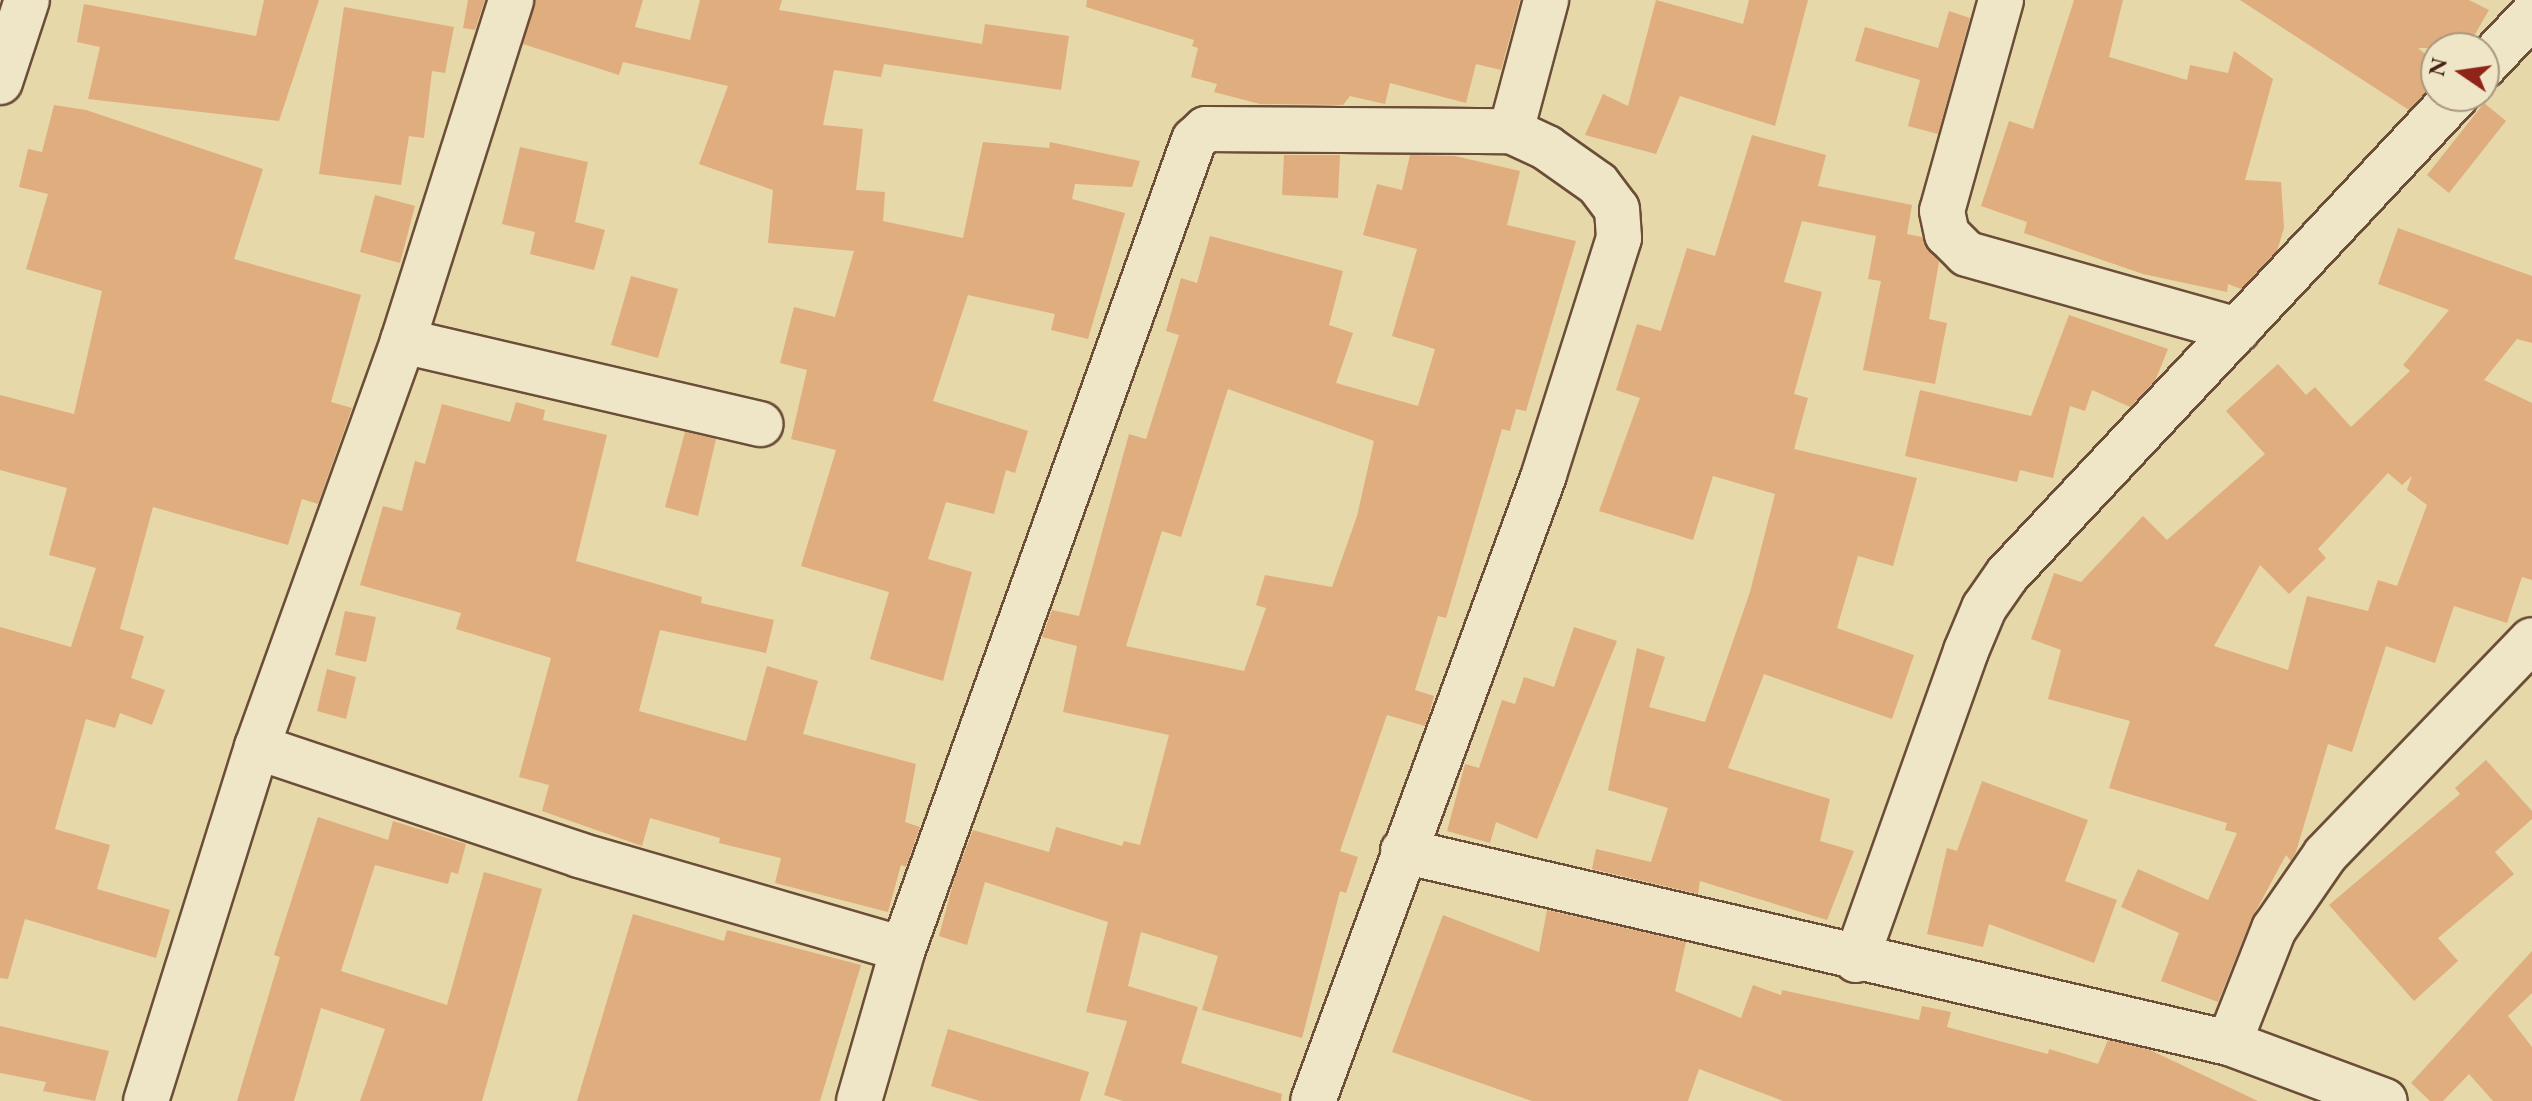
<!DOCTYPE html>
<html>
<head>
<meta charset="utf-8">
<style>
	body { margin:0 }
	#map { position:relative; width:2532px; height:1101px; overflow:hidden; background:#e6d8a9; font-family:"EB Garamond",serif }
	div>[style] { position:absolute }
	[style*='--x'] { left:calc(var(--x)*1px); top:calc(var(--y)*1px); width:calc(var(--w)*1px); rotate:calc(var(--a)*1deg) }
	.building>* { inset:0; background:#e0ad7e }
	.roads { filter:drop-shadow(2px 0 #6c4e38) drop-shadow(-2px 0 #6c4e38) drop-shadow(0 2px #6c4e38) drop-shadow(0 -2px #6c4e38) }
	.minor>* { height:44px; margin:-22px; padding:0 22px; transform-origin:22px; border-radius:22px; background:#efe6c7 }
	span { translate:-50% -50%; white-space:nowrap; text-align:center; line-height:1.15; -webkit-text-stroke:6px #efe6c7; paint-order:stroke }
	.north { position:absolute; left:2420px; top:32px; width:80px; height:80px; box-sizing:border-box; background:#efe6c7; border:2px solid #aa977f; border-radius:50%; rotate:283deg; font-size:22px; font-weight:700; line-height:32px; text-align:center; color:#432013 }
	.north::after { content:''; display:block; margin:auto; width:28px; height:36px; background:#8f2418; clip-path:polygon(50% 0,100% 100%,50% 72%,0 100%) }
</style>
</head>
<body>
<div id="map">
	<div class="building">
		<div style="clip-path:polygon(264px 0,319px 0,279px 121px,88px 99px,100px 47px,77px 42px,84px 4px,256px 36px)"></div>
		<div style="clip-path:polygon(468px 0,485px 0,475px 30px,463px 28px)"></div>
		<div style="clip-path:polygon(535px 0,643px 0,635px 27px,690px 40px,700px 0,782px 0,779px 10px,982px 44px,985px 24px,1069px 36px,1061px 90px,884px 64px,881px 77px,834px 70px,823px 125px,863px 129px,856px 190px,885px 192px,883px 221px,963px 238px,983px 142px,1049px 148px,1050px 142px,1140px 161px,1132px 187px,1075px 184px,1072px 199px,1125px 213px,1088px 339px,1051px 330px,1055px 314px,968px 295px,933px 401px,1028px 431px,1015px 473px,1006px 470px,994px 514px,946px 502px,928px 559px,972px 572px,943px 681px,870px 659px,889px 592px,801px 566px,836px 450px,791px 439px,807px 370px,780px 363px,794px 307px,835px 317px,854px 251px,768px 243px,773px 190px,699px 164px,728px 86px,623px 62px,619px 75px,523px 44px)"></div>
		<div style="clip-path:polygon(1087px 0,1520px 0,1501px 70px,1476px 64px,1466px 103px,1390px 83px,1385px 104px,1350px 96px,1343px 105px,1260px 104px,1214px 92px,1217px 84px,1191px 77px,1198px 48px,1192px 46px,1194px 40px,1086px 7px)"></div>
		<div style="clip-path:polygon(1656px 0,1743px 24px,1749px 0,1808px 0,1775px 126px,1680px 96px,1656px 154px,1585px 135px,1603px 94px,1628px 106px)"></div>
		<div style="clip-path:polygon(2074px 0,2123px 0,2109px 57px,2187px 80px,2190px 65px,2228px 73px,2234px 51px,2273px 79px,2245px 180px,2281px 182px,2284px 228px,2277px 251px,2241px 289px,2228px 284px,2227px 292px,2143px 274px,2024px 233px,2027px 222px,1981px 206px,2009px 121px,2033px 129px)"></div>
		<div style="clip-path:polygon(2240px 0,2469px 0,2489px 10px,2467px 48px,2418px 48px,2436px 63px,2436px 81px,2409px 110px)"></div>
		<div style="clip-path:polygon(344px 7px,454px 27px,445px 73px,432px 71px,424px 138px,409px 136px,401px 185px,319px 174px)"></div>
		<div style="clip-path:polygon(1949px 11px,1970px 18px,1938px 134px,1908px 126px,1920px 80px,1855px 61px,1865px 27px,1938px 48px)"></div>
		<div style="clip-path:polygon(2484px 103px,2506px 121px,2449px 193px,2427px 175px)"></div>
		<div style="clip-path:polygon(54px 105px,86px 110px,263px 169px,234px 259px,361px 295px,331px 402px,352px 408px,318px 504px,302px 499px,288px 545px,153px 507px,120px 629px,144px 636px,131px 678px,165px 690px,152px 725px,120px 713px,115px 728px,86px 719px,55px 829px,110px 845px,97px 889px,170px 910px,156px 958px,25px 919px,8px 979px,0 978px,0 627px,71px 647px,96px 568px,49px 555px,67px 488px,0 470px,0 395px,74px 414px,102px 291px,26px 269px,48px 194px,19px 187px,28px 149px,42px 152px)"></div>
		<div style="clip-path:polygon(1752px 135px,1826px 155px,1818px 186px,1912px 205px,1907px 234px,1922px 237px,1939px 262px,1929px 319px,1947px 323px,1935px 384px,1863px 370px,1881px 281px,1868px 279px,1876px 236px,1802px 221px,1784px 282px,1822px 292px,1794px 394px,1808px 398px,1794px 449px,1917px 478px,1893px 566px,1858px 556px,1837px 628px,1914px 655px,1892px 719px,1764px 674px,1728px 768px,1830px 799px,1820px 841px,1854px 851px,1827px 920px,1700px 881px,1698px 894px,1592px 869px,1596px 849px,1651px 862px,1668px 808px,1608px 790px,1637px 648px,1665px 657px,1649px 707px,1705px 722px,1750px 592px,1775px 494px,1713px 476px,1693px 540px,1599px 511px,1640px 398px,1616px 390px,1637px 324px,1661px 331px,1687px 248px,1715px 256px)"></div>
		<div style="clip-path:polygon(520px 147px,588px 162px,575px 222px,605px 230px,594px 270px,530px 254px,535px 232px,502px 224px)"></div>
		<div style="clip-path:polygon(1284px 155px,1340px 155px,1338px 198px,1282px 195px)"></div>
		<div style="clip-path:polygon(evenodd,1410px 155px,1455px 156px,1520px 171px,1507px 225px,1576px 241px,1526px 411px,1516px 409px,1510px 431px,1502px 429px,1446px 618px,1438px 616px,1415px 690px,1434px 696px,1429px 715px,1425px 726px,1387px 715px,1340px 851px,1358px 857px,1346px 893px,1340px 891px,1302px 1038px,1202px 1010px,1218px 956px,1141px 932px,1128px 986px,1198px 1007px,1181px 1063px,1282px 1094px,1281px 1101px,1123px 1101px,1104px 1095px,1127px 1021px,1086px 1012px,1108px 922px,985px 882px,967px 945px,939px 936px,954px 880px,973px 830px,1049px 852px,1056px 827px,1122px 846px,1124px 841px,1140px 845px,1169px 735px,1063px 712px,1077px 646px,1042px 637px,1052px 610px,1079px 616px,1129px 434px,1146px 439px,1179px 335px,1166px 331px,1181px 278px,1197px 283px,1210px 236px,1343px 271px,1329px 325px,1353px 333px,1336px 383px,1418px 406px,1435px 349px,1392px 336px,1417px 249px,1363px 235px,1377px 184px,1402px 190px,1410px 155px,1228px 389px,1374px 441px,1357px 516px,1332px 587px,1265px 575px,1256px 605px,1266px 608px,1244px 671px,1126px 646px,1162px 531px,1181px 537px,1228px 389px)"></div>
		<div style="clip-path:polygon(375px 195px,415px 206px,400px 263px,360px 252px)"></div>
		<div style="clip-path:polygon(evenodd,2398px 228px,2532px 276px,2532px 343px,2517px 339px,2484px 380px,2532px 403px,2532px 580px,2522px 577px,2507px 623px,2454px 606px,2435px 663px,2386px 646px,2352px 752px,2328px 744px,2296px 852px,2291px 861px,2286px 855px,2251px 920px,2218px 1002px,2161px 981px,2179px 933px,2121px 907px,2138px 869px,2208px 900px,2237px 833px,2225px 830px,2227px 823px,2109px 788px,2130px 721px,2048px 699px,2061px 650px,2031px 639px,2054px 573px,2081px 582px,2143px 516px,2167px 540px,2265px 454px,2226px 411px,2278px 364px,2306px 395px,2315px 387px,2351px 427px,2410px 371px,2403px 365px,2449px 310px,2378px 284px,2398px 228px,2388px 473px,2402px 485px,2412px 476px,2407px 490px,2427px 505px,2397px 586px,2378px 580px,2368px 611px,2307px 596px,2288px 670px,2214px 646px,2260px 565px,2289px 594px,2326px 558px,2318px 549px,2388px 473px)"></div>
		<div style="clip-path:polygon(631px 276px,678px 289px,658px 358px,611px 345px)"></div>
		<div style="clip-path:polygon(2069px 315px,2168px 349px,2155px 381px,2130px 407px,2092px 390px,2085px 411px,2070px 406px,2053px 478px,2020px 470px,2017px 482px,1905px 456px,1920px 390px,2031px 416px)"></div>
		<div style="clip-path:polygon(516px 402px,545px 410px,543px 420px,607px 435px,576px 561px,702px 597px,701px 603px,774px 620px,766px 653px,660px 630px,639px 711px,746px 741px,767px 666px,818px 681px,803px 734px,916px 764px,905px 822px,920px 827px,906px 867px,901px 865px,888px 912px,775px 883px,781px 858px,719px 843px,720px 838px,650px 818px,642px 846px,542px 811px,549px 785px,519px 777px,551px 658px,456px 629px,461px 613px,360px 585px,383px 506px,402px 511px,415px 461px,425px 464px,442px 404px,510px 422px)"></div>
		<div style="clip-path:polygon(685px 432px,716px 439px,698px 516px,665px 507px)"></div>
		<div style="clip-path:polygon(345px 611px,376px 617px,366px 662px,335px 655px)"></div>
		<div style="clip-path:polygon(1574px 627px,1617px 641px,1537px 839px,1496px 822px,1490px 843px,1447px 831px,1465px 764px,1479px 768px,1502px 700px,1515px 704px,1524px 677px,1554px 687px)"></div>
		<div style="clip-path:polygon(327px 669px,356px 677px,346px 719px,317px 711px)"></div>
		<div style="clip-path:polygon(2486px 760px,2532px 811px,2532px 819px,2495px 852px,2514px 874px,2438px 938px,2458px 961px,2414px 1001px,2329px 905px,2460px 794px,2455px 788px)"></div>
		<div style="clip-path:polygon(1982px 781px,2088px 820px,2065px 881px,2117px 900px,2094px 963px,1989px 924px,1983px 947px,1927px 934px,1947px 848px,1957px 851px)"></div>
		<div style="clip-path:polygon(318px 817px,388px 840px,393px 821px,466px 844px,458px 874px,451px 872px,448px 884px,375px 865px,341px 971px,447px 1005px,484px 872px,542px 889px,482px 1101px,360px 1101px,385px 1029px,321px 1008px,294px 1101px,237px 1101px,280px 957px,274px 955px)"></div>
		<div style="clip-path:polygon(1547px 910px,1686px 942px,1675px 991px,1741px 1018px,1753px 985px,1781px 995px,1782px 990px,1919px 1020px,1922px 1006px,1951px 1012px,1947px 1027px,2048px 1054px,2049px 1049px,2098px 1064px,2108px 1040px,2150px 1050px,2258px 1101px,1783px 1101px,1699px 1069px,1688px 1101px,1532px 1101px,1392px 1052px,1443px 915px,1539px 952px)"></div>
		<div style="clip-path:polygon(633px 914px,724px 941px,727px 930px,861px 965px,820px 1101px,577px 1101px)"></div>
		<div style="clip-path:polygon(2532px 951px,2532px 993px,2508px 1016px,2532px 1047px,2532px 1101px,2493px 1101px,2469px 1074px,2443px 1101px,2430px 1101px,2411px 1083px)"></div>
		<div style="clip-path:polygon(0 1026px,109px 1051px,95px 1101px,43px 1091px,46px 1082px,0 1073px)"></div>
		<div style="clip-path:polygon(948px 1029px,1089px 1072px,1080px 1101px,980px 1101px,931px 1086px)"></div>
	</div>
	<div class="roads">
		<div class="minor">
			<div style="--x:2001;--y:0;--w:219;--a:105.6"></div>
			<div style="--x:1942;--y:211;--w:24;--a:78"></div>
			<div style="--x:1947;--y:234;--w:28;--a:45"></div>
			<div style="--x:1967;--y:254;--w:281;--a:15.7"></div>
			<div style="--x:2484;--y:66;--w:70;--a:-46.7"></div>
			<div style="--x:0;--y:82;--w:86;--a:-71.8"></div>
			<div style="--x:1511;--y:131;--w:136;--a:-75"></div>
			<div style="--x:403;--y:341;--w:367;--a:13.1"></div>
			<div style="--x:257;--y:747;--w:340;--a:18.5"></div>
			<div style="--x:579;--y:855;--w:337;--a:16.2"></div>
			<div style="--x:1403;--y:851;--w:848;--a:13.09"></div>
			<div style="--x:2229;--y:1043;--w:166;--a:20.4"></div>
			<div style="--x:1856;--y:960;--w:328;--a:-70.4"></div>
			<div style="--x:1966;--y:651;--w:47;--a:-67.3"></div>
			<div style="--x:1984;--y:608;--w:40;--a:-55.1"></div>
			<div style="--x:2007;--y:575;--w:657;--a:-46.85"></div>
			<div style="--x:2229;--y:1043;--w:123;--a:-68.5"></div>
			<div style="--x:2274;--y:929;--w:90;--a:-55.4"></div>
			<div style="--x:2325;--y:855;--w:298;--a:-46.1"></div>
			<div style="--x:146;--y:1101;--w:371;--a:-72.6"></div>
			<div style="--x:257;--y:747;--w:431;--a:-70.2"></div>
			<div style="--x:403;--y:341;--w:358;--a:-72.4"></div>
			<div style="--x:859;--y:1101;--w:158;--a:-73.9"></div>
			<div style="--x:903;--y:949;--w:860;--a:-70.22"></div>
			<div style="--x:1194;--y:140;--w:16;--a:-43"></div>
			<div style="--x:1206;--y:129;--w:305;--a:0.4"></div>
			<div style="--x:1511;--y:131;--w:40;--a:25"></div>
			<div style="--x:1547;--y:148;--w:62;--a:35.2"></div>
			<div style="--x:1598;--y:184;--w:31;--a:53"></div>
			<div style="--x:1617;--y:209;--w:29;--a:86"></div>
			<div style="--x:1619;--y:238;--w:249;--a:107.6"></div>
			<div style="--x:1544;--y:475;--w:667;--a:110.25"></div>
		</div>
	</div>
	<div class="north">N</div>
</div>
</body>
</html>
